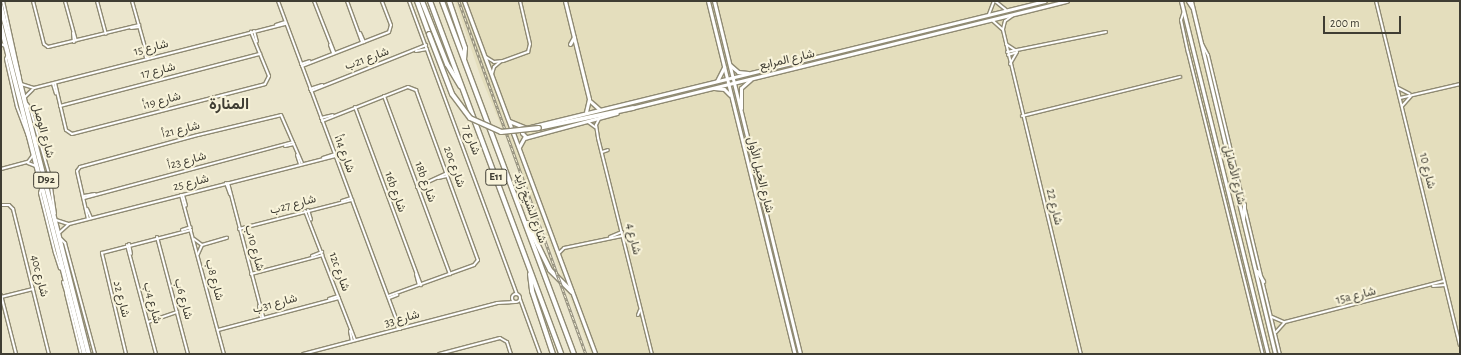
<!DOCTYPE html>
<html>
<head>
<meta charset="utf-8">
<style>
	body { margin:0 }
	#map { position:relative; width:1461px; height:355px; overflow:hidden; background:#ebe6cd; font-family:"Alegreya Sans",Vazirmatn,sans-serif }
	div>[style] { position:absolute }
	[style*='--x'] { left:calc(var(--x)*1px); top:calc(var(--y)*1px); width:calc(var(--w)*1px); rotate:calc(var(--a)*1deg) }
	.built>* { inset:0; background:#e4debd }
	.roads { filter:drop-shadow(1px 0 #8f8a73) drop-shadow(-1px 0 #8f8a73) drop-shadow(0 1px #8f8a73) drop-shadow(0 -1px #8f8a73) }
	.street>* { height:2px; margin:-1px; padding:0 1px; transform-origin:1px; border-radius:1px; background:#fff }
	.street>.ring { margin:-1px; padding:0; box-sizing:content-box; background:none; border:2px solid #fff; border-radius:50% }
	.secondary>* { height:3px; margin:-1.5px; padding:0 1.5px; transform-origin:1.5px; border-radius:1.5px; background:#fff }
	.primary>* { height:3.5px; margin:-1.75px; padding:0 1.75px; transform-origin:1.75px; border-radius:1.75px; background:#fff }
	.highway>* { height:4px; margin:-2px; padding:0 2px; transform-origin:2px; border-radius:2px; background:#fff }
	.rail>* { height:2.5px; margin-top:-1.25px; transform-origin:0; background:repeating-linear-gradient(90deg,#f8f3da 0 3px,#918d7c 0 6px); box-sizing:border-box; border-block:1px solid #918d7c }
	.bridges { filter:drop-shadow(1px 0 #8f8a73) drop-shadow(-1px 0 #8f8a73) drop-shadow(0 1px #8f8a73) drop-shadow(0 -1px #8f8a73) }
	.highway-bridge>* { height:4px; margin:-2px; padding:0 2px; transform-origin:2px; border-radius:2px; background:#fff }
	span { translate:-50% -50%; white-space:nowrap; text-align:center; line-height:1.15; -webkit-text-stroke:4px #f8f3da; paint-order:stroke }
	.shield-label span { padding:1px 3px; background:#f8f3da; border:1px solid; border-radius:3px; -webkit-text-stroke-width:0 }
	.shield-label { font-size:11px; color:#3f3d33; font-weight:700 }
	.street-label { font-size:12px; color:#3f3d33 }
	.district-label { font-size:16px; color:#3f3d33; font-weight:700 }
	.frame { position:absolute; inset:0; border:2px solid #3f3d33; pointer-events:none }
	.scale { position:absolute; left:1323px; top:16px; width:78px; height:18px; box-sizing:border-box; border:2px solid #3f3d33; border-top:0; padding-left:5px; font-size:12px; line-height:14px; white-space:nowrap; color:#3f3d33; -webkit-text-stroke:3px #f8f3da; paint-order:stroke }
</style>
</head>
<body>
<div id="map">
	<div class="built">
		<div style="clip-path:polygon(455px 1px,1460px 1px,1460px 354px,591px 354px,548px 239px,480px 75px)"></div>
	</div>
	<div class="roads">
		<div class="street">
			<div style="--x:3;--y:1;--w:79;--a:77.6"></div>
			<div style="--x:33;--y:1;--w:44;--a:75.7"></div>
			<div style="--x:44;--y:44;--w:5;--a:37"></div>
			<div style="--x:48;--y:47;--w:94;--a:-13.6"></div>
			<div style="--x:65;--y:1;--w:41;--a:74.6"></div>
			<div style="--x:97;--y:1;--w:34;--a:75"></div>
			<div style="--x:132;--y:1;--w:59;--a:74.3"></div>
			<div style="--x:278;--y:1;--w:350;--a:69.6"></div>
			<div style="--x:314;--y:1;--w:55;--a:68.6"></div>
			<div style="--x:347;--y:1;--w:44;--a:69.9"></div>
			<div style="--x:409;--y:1;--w:312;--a:69.8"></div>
			<div style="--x:995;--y:1;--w:14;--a:39"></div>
			<div style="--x:1376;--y:1;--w:354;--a:76.3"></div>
			<div style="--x:1184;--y:11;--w:9;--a:108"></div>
			<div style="--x:1181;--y:20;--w:33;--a:78"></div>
			<div style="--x:1188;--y:52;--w:311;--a:76.1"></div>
			<div style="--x:989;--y:14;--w:14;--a:-69"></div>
			<div style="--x:992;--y:20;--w:15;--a:42"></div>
			<div style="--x:1003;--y:30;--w:333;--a:76.5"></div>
			<div style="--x:276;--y:25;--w:9;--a:-18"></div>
			<div style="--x:131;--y:28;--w:8;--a:-7"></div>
			<div style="--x:1003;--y:29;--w:8;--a:-76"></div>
			<div style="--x:1005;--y:21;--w:9;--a:-36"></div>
			<div style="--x:254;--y:31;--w:11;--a:75"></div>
			<div style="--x:73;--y:33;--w:9;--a:84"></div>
			<div style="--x:360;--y:33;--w:10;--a:66"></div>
			<div style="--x:1201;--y:42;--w:15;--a:62"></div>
			<div style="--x:1208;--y:55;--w:308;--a:76.5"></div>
			<div style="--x:1;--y:44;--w:7;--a:27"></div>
			<div style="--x:1006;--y:44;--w:11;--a:34"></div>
			<div style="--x:330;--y:45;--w:9;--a:69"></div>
			<div style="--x:144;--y:49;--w:9;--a:77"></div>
			<div style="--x:416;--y:51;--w:11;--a:-10"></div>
			<div style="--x:1007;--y:52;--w:101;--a:-11.4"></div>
			<div style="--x:8;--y:54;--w:5;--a:112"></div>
			<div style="--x:6;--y:59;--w:49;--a:77.1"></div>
			<div style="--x:17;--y:107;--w:43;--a:69.4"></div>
			<div style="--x:1008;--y:55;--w:9;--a:-18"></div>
			<div style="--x:486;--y:57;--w:9;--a:32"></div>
			<div style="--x:494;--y:62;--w:9;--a:-6"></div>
			<div style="--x:503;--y:61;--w:27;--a:-20"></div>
			<div style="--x:528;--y:52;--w:8;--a:-76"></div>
			<div style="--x:530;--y:44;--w:44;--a:-103.1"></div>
			<div style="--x:301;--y:64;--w:9;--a:-18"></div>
			<div style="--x:1010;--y:64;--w:14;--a:-60"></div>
			<div style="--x:302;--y:66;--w:93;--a:-21.3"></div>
			<div style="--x:389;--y:32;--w:7;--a:-74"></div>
			<div style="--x:391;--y:25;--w:26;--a:-111"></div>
			<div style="--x:492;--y:74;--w:7;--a:-74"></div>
			<div style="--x:494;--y:67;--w:8;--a:-40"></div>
			<div style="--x:55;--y:83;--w:48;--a:76.8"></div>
			<div style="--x:66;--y:130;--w:7;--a:34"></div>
			<div style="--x:72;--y:134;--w:199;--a:-14.5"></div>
			<div style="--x:265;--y:84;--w:9;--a:-63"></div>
			<div style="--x:269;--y:76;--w:48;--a:-112.2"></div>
			<div style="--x:21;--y:84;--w:14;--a:17"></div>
			<div style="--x:34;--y:88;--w:260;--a:-14.3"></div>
			<div style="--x:53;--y:84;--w:10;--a:73"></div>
			<div style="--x:1398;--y:88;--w:13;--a:27"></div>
			<div style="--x:310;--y:89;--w:13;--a:-18"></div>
			<div style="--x:311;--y:91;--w:124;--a:-21.8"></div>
			<div style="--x:384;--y:96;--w:190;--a:69.7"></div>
			<div style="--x:25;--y:97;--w:11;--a:-45"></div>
			<div style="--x:1400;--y:98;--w:62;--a:-13.1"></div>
			<div style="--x:26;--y:103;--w:6;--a:51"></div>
			<div style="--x:30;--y:108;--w:69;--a:73.9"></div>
			<div style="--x:49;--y:174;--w:40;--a:81.5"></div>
			<div style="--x:60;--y:106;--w:207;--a:-14.6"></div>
			<div style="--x:1402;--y:106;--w:13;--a:-48"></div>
			<div style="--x:355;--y:107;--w:190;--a:69.7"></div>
			<div style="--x:1022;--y:116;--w:163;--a:-13.9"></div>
			<div style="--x:321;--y:118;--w:12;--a:-14"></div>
			<div style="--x:599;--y:119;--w:7;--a:117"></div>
			<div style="--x:596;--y:125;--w:13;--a:81"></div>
			<div style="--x:598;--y:138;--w:223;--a:76"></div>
			<div style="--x:322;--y:121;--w:92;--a:-21.6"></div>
			<div style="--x:408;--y:87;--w:9;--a:21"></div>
			<div style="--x:416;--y:90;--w:181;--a:70"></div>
			<div style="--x:478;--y:260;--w:6;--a:129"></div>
			<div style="--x:474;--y:265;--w:91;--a:160.2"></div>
			<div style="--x:588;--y:122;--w:9;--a:36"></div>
			<div style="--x:285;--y:146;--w:9;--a:-13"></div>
			<div style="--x:602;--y:152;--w:6;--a:-18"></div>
			<div style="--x:297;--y:155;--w:9;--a:72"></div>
			<div style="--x:323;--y:158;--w:13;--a:-18"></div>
			<div style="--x:28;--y:163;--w:9;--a:21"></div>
			<div style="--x:1;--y:169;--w:28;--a:-15"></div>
			<div style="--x:28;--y:162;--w:9;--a:-54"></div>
			<div style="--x:438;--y:178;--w:9;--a:-13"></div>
			<div style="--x:226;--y:183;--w:12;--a:70"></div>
			<div style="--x:228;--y:183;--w:138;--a:75.3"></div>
			<div style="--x:42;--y:186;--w:7;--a:106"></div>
			<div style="--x:40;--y:193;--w:62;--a:76"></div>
			<div style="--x:55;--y:253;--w:16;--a:72"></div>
			<div style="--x:60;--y:268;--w:4;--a:27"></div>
			<div style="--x:417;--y:187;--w:33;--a:-25"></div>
			<div style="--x:181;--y:195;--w:165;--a:74.9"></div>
			<div style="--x:183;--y:195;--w:11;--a:75"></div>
			<div style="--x:84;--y:196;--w:11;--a:-10"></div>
			<div style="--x:84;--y:198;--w:216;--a:-15"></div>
			<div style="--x:342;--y:201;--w:9;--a:-18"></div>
			<div style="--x:1;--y:205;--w:8;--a:0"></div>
			<div style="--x:9;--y:205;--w:6;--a:45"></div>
			<div style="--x:13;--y:209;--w:149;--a:76.1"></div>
			<div style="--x:87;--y:209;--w:10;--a:66"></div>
			<div style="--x:308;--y:210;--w:10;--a:73"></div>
			<div style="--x:305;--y:211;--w:138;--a:68.8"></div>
			<div style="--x:88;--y:219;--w:49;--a:-102.9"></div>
			<div style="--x:77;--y:171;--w:5;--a:-53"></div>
			<div style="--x:80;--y:167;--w:122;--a:-15.2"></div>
			<div style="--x:198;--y:135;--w:85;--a:-13.5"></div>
			<div style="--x:281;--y:115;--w:52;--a:66.4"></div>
			<div style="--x:56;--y:220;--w:13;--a:18"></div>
			<div style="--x:239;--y:229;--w:117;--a:-14.4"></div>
			<div style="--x:182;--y:230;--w:9;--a:-18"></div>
			<div style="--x:59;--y:233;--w:13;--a:-42"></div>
			<div style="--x:69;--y:224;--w:275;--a:-14.3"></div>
			<div style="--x:157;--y:237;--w:121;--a:75.2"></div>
			<div style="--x:610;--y:237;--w:13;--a:-23"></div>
			<div style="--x:61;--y:239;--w:6;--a:45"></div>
			<div style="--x:65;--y:243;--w:115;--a:74.9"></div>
			<div style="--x:194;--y:239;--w:10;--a:37"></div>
			<div style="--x:202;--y:245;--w:10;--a:114"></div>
			<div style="--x:129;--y:244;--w:10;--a:79"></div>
			<div style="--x:127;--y:245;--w:113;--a:75.1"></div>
			<div style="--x:202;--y:245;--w:26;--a:-16"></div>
			<div style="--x:558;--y:254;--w:8;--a:-45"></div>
			<div style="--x:564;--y:248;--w:59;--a:-11.7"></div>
			<div style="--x:312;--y:256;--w:11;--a:-22"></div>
			<div style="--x:251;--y:274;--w:74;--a:-14.8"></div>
			<div style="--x:416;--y:274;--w:11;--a:75"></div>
			<div style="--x:63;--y:282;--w:10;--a:73"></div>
			<div style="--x:1433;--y:286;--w:12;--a:-5"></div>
			<div style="--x:68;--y:289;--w:4;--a:117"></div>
			<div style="--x:66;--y:293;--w:63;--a:76.2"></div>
			<div class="ring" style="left:512px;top:294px;width:6px;height:6px"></div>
			<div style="--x:1;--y:295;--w:61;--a:75.7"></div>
			<div style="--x:1;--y:297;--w:33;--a:-14"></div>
			<div style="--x:389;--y:298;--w:9;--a:-21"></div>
			<div style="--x:329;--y:299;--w:9;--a:-18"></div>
			<div style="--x:520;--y:299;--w:59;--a:70"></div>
			<div style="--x:259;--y:306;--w:11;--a:80"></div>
			<div style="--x:638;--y:315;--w:5;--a:-68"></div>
			<div style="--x:1272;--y:317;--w:13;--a:23"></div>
			<div style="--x:396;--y:321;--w:8;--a:76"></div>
			<div style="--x:148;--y:322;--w:31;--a:-19"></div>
			<div style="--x:218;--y:330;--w:125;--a:-14.8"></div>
			<div style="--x:350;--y:331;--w:10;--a:79"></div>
			<div style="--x:1276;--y:332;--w:13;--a:-48"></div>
			<div style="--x:1285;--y:322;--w:164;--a:-14.5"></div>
			<div style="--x:126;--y:354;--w:104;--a:-103.4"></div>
			<div style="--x:102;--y:253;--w:92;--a:-14.5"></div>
			<div style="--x:303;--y:354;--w:201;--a:-14.7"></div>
			<div style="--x:497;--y:303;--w:18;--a:-3"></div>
			<div style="--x:439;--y:354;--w:63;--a:-14.7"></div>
			<div style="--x:500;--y:338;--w:8;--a:30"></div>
			<div style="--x:507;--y:342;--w:13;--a:72"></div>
		</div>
		<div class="secondary">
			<div style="--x:464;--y:1;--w:377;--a:69.6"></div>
			<div style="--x:565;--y:1;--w:101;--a:76.2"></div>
			<div style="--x:589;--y:99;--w:13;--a:103"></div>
			<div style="--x:708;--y:1;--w:364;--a:76.2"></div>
			<div style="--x:714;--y:1;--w:363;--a:76.3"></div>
			<div style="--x:1181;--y:1;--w:364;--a:76.2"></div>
			<div style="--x:1188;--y:1;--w:7;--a:56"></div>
			<div style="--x:1191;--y:1;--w:363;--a:76.6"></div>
			<div style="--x:570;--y:44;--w:8;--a:-60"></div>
			<div style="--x:730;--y:65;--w:11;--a:41"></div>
			<div style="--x:738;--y:72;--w:10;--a:6"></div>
			<div style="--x:717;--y:81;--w:16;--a:-63"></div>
			<div style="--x:714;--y:88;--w:10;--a:6"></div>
			<div style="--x:724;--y:89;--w:8;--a:45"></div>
			<div style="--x:590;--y:101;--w:13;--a:42"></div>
			<div style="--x:631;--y:108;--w:449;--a:-13.8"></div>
			<div style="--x:741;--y:108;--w:20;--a:-90"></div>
			<div style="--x:741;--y:88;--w:13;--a:-42"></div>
			<div style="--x:509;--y:121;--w:18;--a:22"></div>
			<div style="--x:526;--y:128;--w:534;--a:-13.75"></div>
			<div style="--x:524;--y:129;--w:4;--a:117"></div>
			<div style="--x:522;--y:133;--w:6;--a:45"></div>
			<div style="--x:519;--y:147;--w:10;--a:-61"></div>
			<div style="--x:524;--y:138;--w:96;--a:-15"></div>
			<div style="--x:1243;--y:219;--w:15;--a:-86"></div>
			<div style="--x:1257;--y:271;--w:12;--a:59"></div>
		</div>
		<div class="primary">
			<div style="--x:1;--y:6;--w:359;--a:75.8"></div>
			<div style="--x:1;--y:25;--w:340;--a:75.7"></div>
		</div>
		<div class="highway">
			<div style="--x:417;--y:1;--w:35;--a:70"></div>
			<div style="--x:422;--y:1;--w:68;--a:68.4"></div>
			<div style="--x:447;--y:64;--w:26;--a:59"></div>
			<div style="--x:430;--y:1;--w:377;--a:69.6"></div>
			<div style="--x:442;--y:1;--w:377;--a:69.5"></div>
			<div style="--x:449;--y:1;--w:50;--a:71.2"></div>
			<div style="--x:465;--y:48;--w:11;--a:95"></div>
			<div style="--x:539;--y:128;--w:96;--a:-12"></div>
			<div style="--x:527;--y:223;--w:52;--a:63.9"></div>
			<div style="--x:550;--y:270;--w:31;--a:45"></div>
			<div style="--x:530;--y:274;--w:17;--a:83"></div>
			<div style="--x:532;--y:291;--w:66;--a:71.6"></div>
		</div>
	</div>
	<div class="rail">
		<div style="--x:459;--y:1;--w:375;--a:70.2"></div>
	</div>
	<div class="bridges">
		<div class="highway-bridge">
			<div style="--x:429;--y:34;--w:64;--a:69"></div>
			<div style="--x:452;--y:94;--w:30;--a:53"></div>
			<div style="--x:470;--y:118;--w:34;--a:24"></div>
			<div style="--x:501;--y:132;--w:38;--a:-6"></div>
		</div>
	</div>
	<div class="shield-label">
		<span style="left:496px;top:177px">E11</span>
		<span style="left:46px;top:180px">D92</span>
	</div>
	<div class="street-label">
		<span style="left:151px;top:48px;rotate:-14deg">شارع 15</span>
		<span style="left:367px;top:59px;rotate:-20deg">شارع 21ب</span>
		<span style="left:787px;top:60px;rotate:-13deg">شارع المرابع</span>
		<span style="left:158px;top:71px;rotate:-14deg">شارع 17</span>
		<span style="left:162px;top:101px;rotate:-15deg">شارع 19أ</span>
		<span style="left:181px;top:130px;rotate:-14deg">شارع 21أ</span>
		<span style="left:43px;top:131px;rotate:75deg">شارع الوصل</span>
		<span style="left:471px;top:140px;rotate:70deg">شارع 7</span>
		<span style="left:344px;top:154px;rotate:70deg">شارع 14أ</span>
		<span style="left:187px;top:161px;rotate:-15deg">شارع 23أ</span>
		<span style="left:454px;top:167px;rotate:70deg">20c شارع</span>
		<span style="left:1427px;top:171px;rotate:76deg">شارع 10</span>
		<span style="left:760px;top:175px;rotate:76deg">شارع الخيل الأول</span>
		<span style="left:1234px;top:175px;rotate:76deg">شارع الأصايل</span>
		<span style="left:425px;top:182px;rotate:70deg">18b شارع</span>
		<span style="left:191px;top:183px;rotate:-14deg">شارع 25</span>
		<span style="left:395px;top:192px;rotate:70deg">16b شارع</span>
		<span style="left:293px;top:205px;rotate:-15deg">شارع 27ب</span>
		<span style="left:1054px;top:207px;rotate:76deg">شارع 22</span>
		<span style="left:530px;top:208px;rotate:70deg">شارع الشيخ زايد</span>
		<span style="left:633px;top:239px;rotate:76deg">شارع 4</span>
		<span style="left:254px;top:248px;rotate:75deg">شارع 10ب</span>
		<span style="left:339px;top:272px;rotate:70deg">12c شارع</span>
		<span style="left:39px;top:276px;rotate:76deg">40c شارع</span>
		<span style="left:214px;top:280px;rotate:75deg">شارع 8ب</span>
		<span style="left:1356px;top:296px;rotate:-14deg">15a شارع</span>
		<span style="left:121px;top:299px;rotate:76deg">شارع 2د</span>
		<span style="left:183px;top:299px;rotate:75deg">شارع 6ب</span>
		<span style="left:152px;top:303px;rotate:75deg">شارع 4ب</span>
		<span style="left:275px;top:304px;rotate:-15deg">شارع 31ب</span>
		<span style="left:402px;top:319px;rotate:-15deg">شارع 33</span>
	</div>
	<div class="district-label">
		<span style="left:229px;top:104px">المنارة</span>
	</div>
	<div class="frame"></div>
	<div class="scale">200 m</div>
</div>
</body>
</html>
